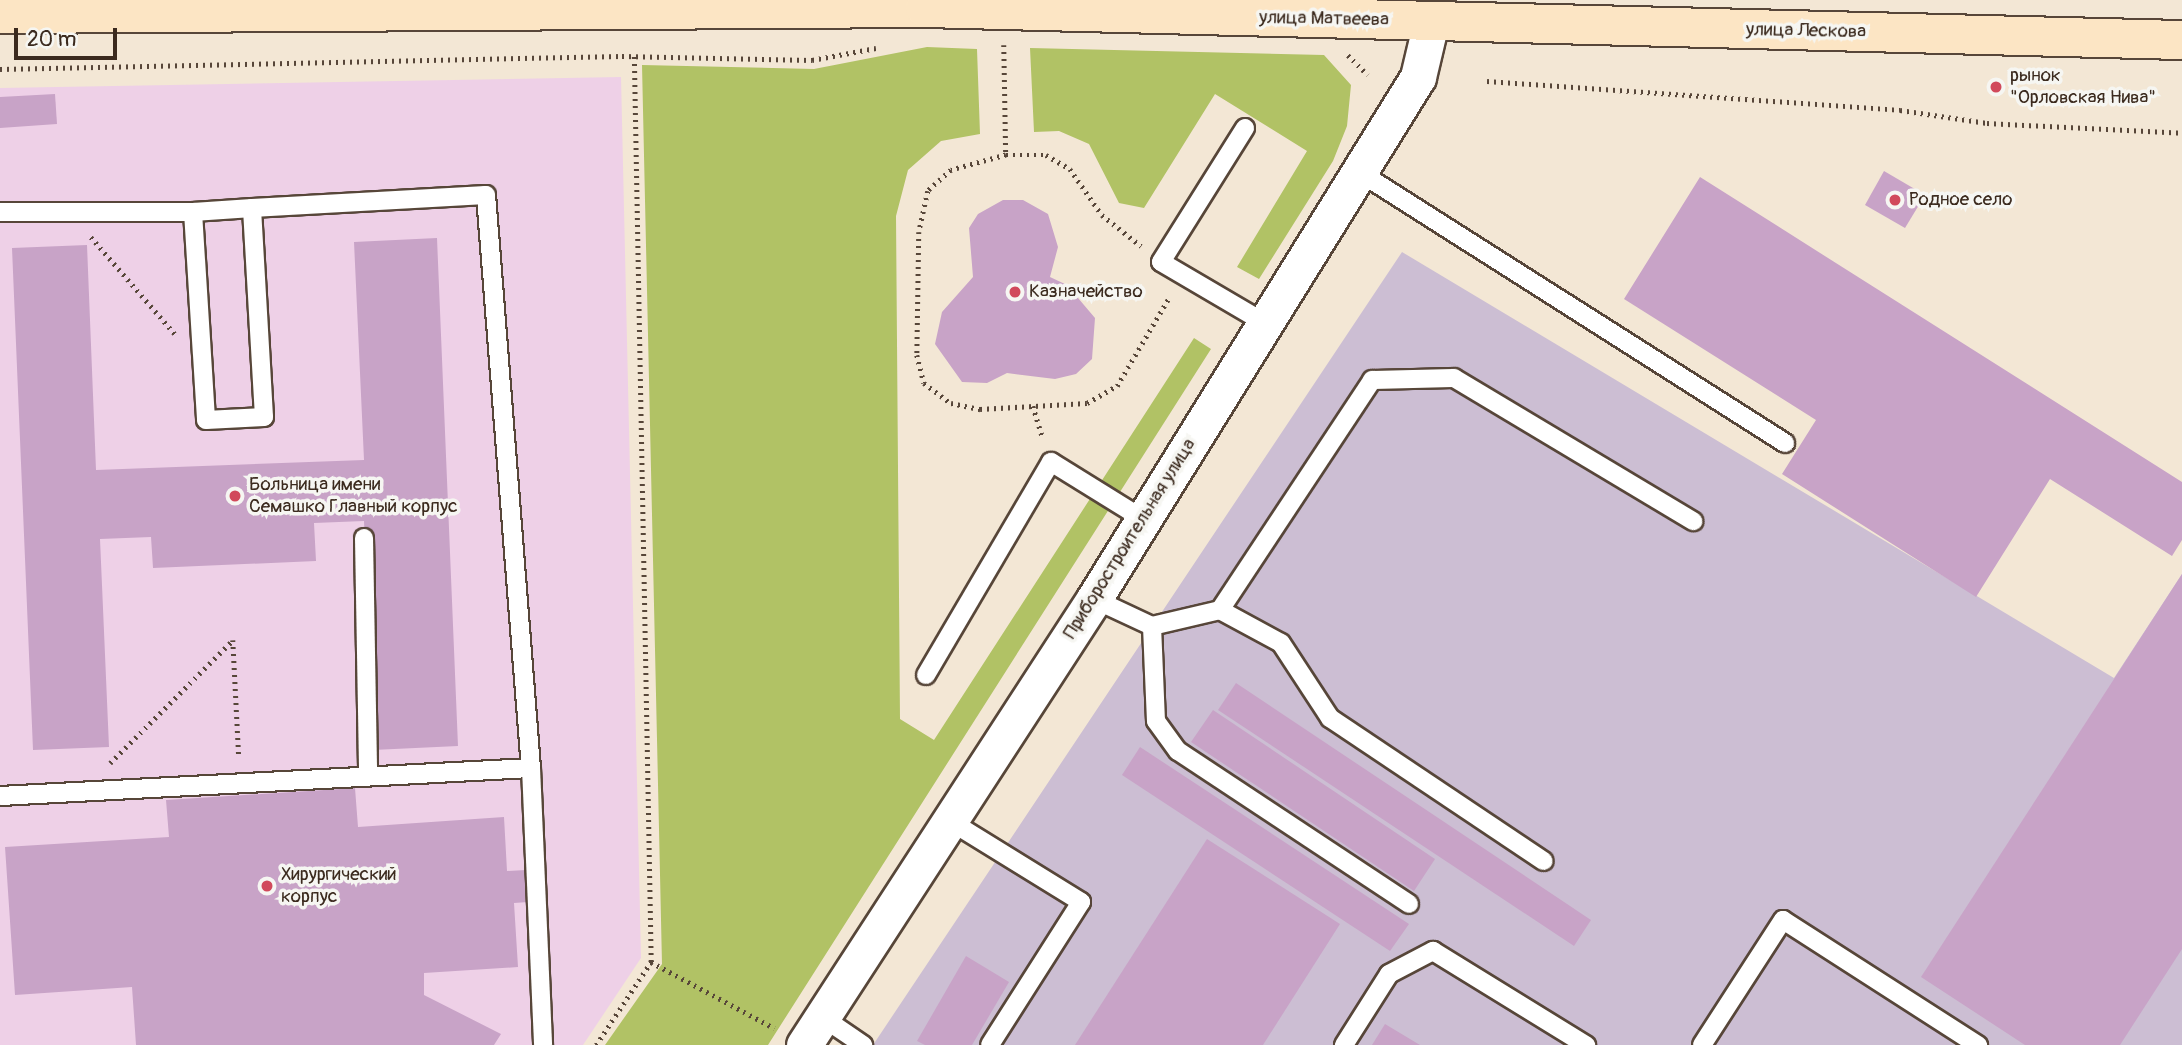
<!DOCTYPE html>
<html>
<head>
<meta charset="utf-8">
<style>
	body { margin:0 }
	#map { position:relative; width:2182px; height:1045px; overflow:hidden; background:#f3e7d5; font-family:Pangolin,sans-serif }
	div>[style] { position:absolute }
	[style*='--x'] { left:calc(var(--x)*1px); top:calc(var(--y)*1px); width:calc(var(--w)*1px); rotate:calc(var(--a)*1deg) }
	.built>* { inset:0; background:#eed0e7 }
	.industrial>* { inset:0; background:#ccbed3 }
	.green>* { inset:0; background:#b1c265 }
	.building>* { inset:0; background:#c8a3c7 }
	.path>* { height:4.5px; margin-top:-2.25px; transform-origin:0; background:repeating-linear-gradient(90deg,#574639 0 2px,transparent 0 7px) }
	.roads { filter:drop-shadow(2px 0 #574639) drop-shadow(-2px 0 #574639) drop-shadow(0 2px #574639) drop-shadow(0 -2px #574639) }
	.lane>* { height:18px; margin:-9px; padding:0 9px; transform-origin:9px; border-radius:9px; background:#fff }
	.street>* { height:35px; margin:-17.5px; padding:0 17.5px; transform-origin:17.5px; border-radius:17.5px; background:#fff }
	.secondary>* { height:38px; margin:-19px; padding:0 19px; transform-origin:19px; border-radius:19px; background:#fce5c4 }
	.dots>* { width:19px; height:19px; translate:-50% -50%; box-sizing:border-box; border:4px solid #f6f6f2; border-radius:50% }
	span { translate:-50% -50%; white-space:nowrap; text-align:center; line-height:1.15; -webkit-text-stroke:7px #f6f6f2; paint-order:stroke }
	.street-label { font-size:19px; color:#3b2a1e }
	.poi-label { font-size:19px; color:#3b2a1e }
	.left { translate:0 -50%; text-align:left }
	.scale { position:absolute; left:14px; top:28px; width:103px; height:32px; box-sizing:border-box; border:4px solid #3b2a1e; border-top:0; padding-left:9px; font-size:21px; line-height:24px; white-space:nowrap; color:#3b2a1e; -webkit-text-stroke:5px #f6f6f2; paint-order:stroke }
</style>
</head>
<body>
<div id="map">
	<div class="built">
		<div style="clip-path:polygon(621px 77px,641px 958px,583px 1045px,0 1045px,0 88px)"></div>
	</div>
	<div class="industrial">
		<div style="clip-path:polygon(1402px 252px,2114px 678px,2182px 574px,2182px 1045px,873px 1045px)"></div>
	</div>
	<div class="green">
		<div style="clip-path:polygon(927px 47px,977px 49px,980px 134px,941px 141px,908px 170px,896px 216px,900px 719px,934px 740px,1194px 338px,1211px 349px,768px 1045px,605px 1045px,662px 964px,642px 65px,814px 69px)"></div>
		<div style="clip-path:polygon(1030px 48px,1324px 55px,1351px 85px,1347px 126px,1333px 161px,1259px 279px,1237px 267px,1307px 151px,1215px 94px,1144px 208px,1119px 203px,1089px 144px,1059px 131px,1034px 132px)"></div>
	</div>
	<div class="building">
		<div style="clip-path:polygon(55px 94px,57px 124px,0 128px,0 97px)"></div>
		<div style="clip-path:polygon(1884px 171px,1925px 195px,1905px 228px,1865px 205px)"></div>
		<div style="clip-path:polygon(1700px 177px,2182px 482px,2182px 540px,2172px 556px,2050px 479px,1976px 597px,1782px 474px,1816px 420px,1624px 299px)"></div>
		<div style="clip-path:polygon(1003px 200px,1023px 200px,1048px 214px,1058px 247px,1050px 277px,1067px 285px,1095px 318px,1092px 359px,1076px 374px,1055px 379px,1007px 373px,987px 383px,962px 382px,935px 344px,942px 312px,973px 277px,969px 228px,978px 214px)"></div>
		<div style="clip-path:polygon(437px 238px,458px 746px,373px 750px,364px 521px,314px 523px,316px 561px,153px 568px,151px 537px,100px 539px,109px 747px,33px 750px,12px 248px,87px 245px,96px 470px,364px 460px,354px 242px)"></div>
		<div style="clip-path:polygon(2182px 574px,2182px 949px,2120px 1045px,2025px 1045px,1921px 977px)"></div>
		<div style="clip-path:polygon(1236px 683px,1591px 920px,1574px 946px,1218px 710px)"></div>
		<div style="clip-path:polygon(1213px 710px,1435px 859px,1414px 891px,1191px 742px)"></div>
		<div style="clip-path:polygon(1140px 747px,1409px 924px,1390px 951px,1122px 775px)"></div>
		<div style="clip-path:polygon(355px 788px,358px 827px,504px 817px,507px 871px,526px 870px,528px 902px,514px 903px,518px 967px,424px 973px,424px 995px,501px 1034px,494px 1045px,136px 1045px,132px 987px,15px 995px,5px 847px,169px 837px,166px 800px)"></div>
		<div style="clip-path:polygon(1207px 839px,1340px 924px,1263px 1045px,1075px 1045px)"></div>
		<div style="clip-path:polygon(966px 956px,1009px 982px,972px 1045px,925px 1045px,917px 1041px)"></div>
		<div style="clip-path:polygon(1385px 1024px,1420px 1045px,1372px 1045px)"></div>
	</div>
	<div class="path">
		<div style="--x:1004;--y:45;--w:110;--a:89"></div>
		<div style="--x:1006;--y:155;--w:57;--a:164.7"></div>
		<div style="--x:951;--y:170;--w:31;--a:138"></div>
		<div style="--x:928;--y:191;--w:42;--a:102.4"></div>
		<div style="--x:919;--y:232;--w:123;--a:90.9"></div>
		<div style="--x:917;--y:355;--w:29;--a:76"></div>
		<div style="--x:924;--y:383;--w:34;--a:37"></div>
		<div style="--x:951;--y:403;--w:30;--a:12"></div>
		<div style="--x:980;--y:409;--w:107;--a:-3.2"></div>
		<div style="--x:1087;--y:403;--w:34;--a:-30"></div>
		<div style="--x:1117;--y:386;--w:104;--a:-59.5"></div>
		<div style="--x:1348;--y:55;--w:28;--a:45"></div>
		<div style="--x:0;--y:69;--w:622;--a:-1.2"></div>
		<div style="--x:622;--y:56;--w:190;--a:1.2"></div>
		<div style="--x:812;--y:60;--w:65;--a:-10.6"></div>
		<div style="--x:1487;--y:81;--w:414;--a:4"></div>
		<div style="--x:1900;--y:110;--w:88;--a:8.5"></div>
		<div style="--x:1987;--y:123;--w:195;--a:2.9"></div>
		<div style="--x:1006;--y:155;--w:40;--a:0"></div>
		<div style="--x:1046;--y:155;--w:28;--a:30"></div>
		<div style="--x:1070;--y:169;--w:56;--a:55.2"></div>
		<div style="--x:1102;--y:215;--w:50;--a:38.5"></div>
		<div style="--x:91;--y:237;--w:128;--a:49.1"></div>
		<div style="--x:1033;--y:406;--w:34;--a:73"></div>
		<div style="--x:233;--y:640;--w:117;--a:87.1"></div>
		<div style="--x:110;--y:763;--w:174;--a:-45"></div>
		<div style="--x:651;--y:962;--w:140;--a:28.2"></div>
		<div style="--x:596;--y:1045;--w:100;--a:-56.5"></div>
		<div style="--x:651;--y:962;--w:906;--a:-91.07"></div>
	</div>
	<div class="roads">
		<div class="lane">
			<div style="--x:1245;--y:128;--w:158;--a:122.1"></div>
			<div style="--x:1161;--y:262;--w:121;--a:30.4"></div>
			<div style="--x:1359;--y:172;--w:505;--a:32.46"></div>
			<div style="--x:252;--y:208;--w:234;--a:-3.2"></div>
			<div style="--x:486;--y:195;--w:575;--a:85.51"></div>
			<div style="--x:531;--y:768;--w:277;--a:87.5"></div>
			<div style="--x:0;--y:212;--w:193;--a:0"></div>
			<div style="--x:193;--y:212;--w:208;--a:86.4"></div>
			<div style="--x:206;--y:420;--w:58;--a:-3"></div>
			<div style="--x:264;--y:417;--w:209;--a:-93.3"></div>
			<div style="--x:252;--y:208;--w:59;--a:176.1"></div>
			<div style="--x:364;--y:538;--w:235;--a:89"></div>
			<div style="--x:1094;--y:599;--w:64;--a:25"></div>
			<div style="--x:1152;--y:626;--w:95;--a:87.6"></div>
			<div style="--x:1156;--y:721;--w:37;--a:54"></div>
			<div style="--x:1178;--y:751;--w:277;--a:33.5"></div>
			<div style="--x:1220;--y:610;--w:276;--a:-56.5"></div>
			<div style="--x:1372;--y:380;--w:82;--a:-1.4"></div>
			<div style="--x:1454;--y:378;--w:279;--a:30.9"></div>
			<div style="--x:1152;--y:626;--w:70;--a:-13.2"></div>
			<div style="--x:1220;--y:610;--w:69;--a:28.4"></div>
			<div style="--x:1281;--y:643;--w:90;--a:56.8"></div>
			<div style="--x:1330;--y:718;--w:257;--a:33.8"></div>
			<div style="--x:926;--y:675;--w:247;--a:-59.6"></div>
			<div style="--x:1051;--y:462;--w:108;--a:31.8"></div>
			<div style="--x:0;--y:796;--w:532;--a:-3.02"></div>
			<div style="--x:950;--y:821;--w:154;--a:31.7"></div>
			<div style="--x:1081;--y:902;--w:169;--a:122.5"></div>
			<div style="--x:822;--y:1017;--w:50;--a:34.3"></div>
			<div style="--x:1344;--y:1045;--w:84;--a:-57.6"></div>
			<div style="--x:1389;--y:974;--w:50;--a:-27.6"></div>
			<div style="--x:1433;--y:951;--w:180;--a:31.6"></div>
			<div style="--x:1702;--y:1045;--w:149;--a:-57.1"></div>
			<div style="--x:1783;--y:920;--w:232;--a:32.7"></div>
		</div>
		<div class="street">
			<div style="--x:804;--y:1045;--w:532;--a:-56.97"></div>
			<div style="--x:1094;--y:599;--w:614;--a:-58.17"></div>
			<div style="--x:1418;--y:77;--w:57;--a:-76.7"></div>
		</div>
		<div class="secondary">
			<div style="--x:0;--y:14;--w:925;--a:-0.37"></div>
			<div style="--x:925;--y:8;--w:1257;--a:1.46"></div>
		</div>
	</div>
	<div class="dots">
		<div style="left:1996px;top:87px;background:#d1495b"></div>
		<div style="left:1895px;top:200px;background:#d1495b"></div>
		<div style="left:1015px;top:292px;background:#d1495b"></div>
		<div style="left:235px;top:496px;background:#d1495b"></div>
		<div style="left:267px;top:886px;background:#d1495b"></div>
	</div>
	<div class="street-label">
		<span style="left:1324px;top:19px;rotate:1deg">улица Матвеева</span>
		<span style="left:1806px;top:31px;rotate:1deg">улица Лескова</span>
		<span style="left:1130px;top:539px;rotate:-58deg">Приборостроительная улица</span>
	</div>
	<div class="poi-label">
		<span class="left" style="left:2010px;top:87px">рынок<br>"Орловская Нива"</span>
		<span class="left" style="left:1909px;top:200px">Родное село</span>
		<span class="left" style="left:1029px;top:292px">Казначейство</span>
		<span class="left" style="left:249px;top:496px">Больница имени<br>Семашко Главный корпус</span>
		<span class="left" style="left:281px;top:886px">Хирургический<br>корпус</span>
	</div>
	<div class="scale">20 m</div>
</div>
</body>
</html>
